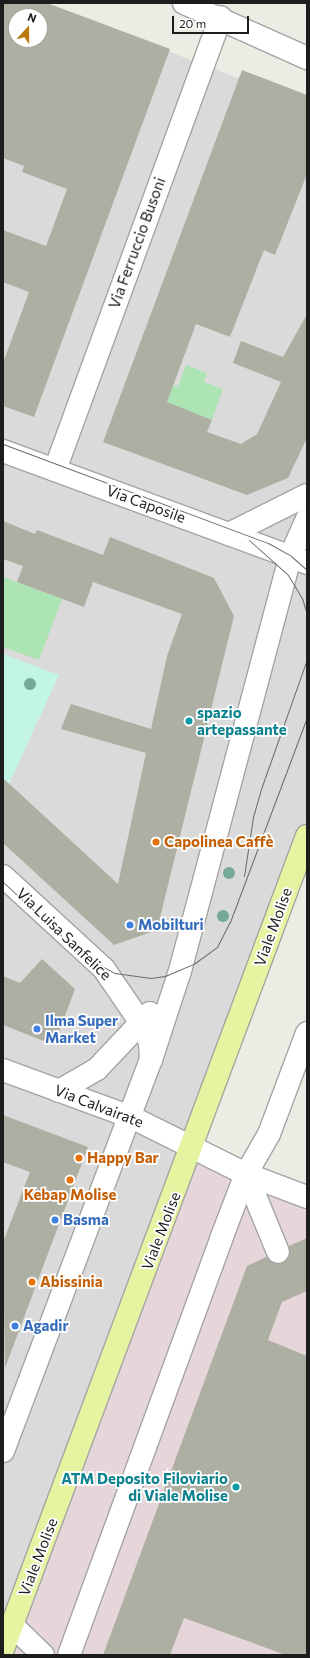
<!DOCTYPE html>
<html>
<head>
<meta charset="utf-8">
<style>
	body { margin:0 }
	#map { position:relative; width:310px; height:1658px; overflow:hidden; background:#eaede3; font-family:Commissioner,sans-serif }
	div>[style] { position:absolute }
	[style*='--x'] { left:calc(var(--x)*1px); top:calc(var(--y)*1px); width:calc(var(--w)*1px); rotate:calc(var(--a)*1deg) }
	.residential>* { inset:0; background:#dbdada }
	.industrial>* { inset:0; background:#e6d5d9 }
	.grass>* { inset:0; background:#ace4b3 }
	.park>* { inset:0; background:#c2f5e6 }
	.building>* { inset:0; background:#aeafa3 }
	.roads { filter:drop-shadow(1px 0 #a4a4a4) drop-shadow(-1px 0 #a4a4a4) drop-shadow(0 1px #a4a4a4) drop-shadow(0 -1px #a4a4a4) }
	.minor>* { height:22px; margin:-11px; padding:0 11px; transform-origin:11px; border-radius:11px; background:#fff }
	.major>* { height:22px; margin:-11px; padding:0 11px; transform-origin:11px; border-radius:11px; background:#e5f4a1 }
	.tram>* { height:1px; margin:-0.5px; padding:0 0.5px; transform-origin:0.5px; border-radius:0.5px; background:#6b6b6b }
	.trees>* { width:12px; height:12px; margin:-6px; border-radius:50%; background:#74a995 }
	.dots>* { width:11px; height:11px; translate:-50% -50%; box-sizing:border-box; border:2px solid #fff; border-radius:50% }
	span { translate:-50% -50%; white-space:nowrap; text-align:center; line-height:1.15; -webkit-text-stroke:3.5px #fff; paint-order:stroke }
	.street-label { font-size:15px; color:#1d1d1d }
	.culture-label { font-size:15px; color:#0d838f; font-weight:700 }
	.left { translate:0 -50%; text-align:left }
	.right { translate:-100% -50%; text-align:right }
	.food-label { font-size:15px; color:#c56008; font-weight:700 }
	.shop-label { font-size:15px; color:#366cbe; font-weight:700 }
	.frame { position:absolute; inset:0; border:4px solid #1d1d1d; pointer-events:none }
	.north { position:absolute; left:8px; top:8px; width:40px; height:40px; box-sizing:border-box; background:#fff; border:1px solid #a5a5a5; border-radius:50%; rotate:21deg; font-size:11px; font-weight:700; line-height:16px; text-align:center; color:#1d1d1d }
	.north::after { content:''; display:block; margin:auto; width:14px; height:18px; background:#ba790f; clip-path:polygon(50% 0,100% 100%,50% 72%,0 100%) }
	.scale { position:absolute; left:172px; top:16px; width:77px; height:18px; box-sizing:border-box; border:2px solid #1d1d1d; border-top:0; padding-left:5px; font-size:12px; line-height:14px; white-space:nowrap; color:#1d1d1d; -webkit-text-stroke:3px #fff; paint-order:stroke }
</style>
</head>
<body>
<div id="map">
	<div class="residential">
		<div style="clip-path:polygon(evenodd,3px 3px,41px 3px,307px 104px,307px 818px,3px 1633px,3px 3px,16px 16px,40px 16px,40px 40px,16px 40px,16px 16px)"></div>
	</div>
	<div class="industrial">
		<div style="clip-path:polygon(197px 1158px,307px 1204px,307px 1655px,3px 1655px)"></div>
	</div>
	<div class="grass">
		<div style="clip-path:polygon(186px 365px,207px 373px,204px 382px,223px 389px,212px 420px,161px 400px,143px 374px,178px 387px)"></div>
		<div style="clip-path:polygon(3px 577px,62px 599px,39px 660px,3px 647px)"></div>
	</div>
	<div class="park">
		<div style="clip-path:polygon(3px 654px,59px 675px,9px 784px,3px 790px)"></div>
	</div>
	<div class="building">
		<div style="clip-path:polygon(evenodd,3px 3px,47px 3px,170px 49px,34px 417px,3px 406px,3px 363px,29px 292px,3px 282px,3px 230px,46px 246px,67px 189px,22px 172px,24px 166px,3px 158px,3px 3px,16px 16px,40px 16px,40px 40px,16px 40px,16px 16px)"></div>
		<div style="clip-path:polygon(242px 70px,307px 95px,307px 174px,275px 255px,264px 250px,230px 337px,196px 324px,167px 402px,212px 420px,207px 432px,241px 444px,257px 434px,281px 382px,233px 363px,241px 341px,283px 357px,307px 314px,307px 438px,288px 478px,247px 495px,103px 442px)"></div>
		<div style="clip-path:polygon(3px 521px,35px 534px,37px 530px,103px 555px,110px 537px,214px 578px,234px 616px,157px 930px,114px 945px,3px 843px,3px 778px,118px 884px,146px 753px,61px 729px,71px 704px,151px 729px,167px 656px,182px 614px,93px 582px,84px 607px,17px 582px,23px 566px,3px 559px)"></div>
		<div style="clip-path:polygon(42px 959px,75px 989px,54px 1045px,3px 1025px,3px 976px,20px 983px)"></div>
		<div style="clip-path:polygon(3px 1115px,88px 1147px,5px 1368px,3px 1242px,30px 1172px,3px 1162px)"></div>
		<div style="clip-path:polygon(307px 1238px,307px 1291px,282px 1302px,268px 1340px,307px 1356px,307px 1655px,286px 1655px,184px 1618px,170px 1655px,103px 1655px,247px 1266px,266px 1257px,276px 1264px,283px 1263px,290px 1254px,289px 1246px)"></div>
	</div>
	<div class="roads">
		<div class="minor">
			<div style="--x:184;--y:3;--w:135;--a:24.1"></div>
			<div style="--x:3;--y:451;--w:324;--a:20.2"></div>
			<div style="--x:55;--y:470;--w:482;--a:-69.9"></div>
			<div style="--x:229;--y:534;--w:87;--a:-26.6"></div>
			<div style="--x:3;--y:876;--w:137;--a:42.6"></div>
			<div style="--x:104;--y:969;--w:65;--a:55.6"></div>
			<div style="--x:141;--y:1023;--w:21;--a:65"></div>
			<div style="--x:150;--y:1042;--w:17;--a:87"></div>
			<div style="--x:3;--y:1070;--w:136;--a:20.2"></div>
			<div style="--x:131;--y:1117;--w:128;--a:26.4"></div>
			<div style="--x:246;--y:1174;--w:65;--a:20.7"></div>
			<div style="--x:59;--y:1091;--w:44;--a:-30.1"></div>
			<div style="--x:97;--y:1069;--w:77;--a:-46.6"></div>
			<div style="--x:246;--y:1174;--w:84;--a:67.7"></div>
			<div style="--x:3;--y:1451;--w:418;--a:-69.3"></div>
			<div style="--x:151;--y:1060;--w:94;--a:-72"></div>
			<div style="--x:180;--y:971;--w:428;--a:-75.1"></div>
			<div style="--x:290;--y:557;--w:42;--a:-65.9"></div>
			<div style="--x:12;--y:1625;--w:43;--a:44.1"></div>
			<div style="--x:69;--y:1655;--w:443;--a:-69.9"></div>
			<div style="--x:221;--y:1239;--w:70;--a:-69"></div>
			<div style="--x:246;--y:1174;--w:46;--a:-60.1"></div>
			<div style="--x:269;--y:1134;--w:108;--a:-69.4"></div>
		</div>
		<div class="major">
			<div style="--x:3;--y:1649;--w:868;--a:-69.5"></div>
		</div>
	</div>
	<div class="tram">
		<div style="--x:3;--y:444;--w:283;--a:20.5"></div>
		<div style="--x:268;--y:543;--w:26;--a:29"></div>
		<div style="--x:291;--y:556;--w:21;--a:41"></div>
		<div style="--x:249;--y:540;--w:52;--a:41.9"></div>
		<div style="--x:288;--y:575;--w:27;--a:59"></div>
		<div style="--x:302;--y:598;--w:17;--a:73"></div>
		<div style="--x:244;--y:876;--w:60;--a:-81.3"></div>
		<div style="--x:253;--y:817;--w:29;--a:-74"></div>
		<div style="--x:261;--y:789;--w:138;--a:-70.5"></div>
		<div style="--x:3;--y:882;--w:108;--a:42.7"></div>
		<div style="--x:82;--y:955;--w:38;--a:29"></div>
		<div style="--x:115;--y:973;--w:36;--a:8"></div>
		<div style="--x:151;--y:978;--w:14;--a:-8"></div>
		<div style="--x:165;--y:976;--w:33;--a:-23"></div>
		<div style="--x:195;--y:963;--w:27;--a:-36"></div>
		<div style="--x:217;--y:947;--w:28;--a:-63"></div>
		<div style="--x:230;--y:922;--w:219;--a:-69.4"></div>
	</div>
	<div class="trees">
		<div style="left:30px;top:684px"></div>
		<div style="left:229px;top:873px"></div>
		<div style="left:223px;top:916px"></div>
	</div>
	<div class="dots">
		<div style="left:189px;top:721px;background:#0f9aa8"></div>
		<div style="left:156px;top:842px;background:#e8710a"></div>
		<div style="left:130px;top:925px;background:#3f7fe0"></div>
		<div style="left:37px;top:1029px;background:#3f7fe0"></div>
		<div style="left:79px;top:1158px;background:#e8710a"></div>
		<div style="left:70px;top:1180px;background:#e8710a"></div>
		<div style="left:55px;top:1220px;background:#3f7fe0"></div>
		<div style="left:32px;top:1282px;background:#e8710a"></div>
		<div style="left:15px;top:1326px;background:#3f7fe0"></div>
		<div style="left:236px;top:1487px;background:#0f9aa8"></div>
	</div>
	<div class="street-label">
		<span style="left:137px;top:243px;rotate:-70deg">Via Ferruccio Busoni</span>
		<span style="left:146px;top:504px;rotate:20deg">Via Caposile</span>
		<span style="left:273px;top:927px;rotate:-70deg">Viale Molise</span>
		<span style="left:64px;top:934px;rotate:44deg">Via Luisa Sanfelice</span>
		<span style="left:99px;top:1106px;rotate:21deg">Via Calvairate</span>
		<span style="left:161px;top:1231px;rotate:-69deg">Viale Molise</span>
		<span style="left:38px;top:1557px;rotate:-69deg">Viale Molise</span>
	</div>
	<div class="culture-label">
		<span class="left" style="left:197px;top:721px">spazio<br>artepassante</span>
		<span class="right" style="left:228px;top:1487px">ATM Deposito Filoviario<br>di Viale Molise</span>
	</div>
	<div class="food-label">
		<span class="left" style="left:164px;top:842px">Capolinea Caffè</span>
		<span class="left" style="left:87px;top:1158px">Happy Bar</span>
		<span style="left:70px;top:1195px">Kebap Molise</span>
		<span class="left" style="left:40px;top:1282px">Abissinia</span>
	</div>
	<div class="shop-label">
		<span class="left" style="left:138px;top:925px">Mobilturi</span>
		<span class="left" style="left:45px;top:1029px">Ilma Super<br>Market</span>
		<span class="left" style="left:63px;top:1220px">Basma</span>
		<span class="left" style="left:23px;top:1326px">Agadir</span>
	</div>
	<div class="frame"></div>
	<div class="north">N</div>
	<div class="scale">20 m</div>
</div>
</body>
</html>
